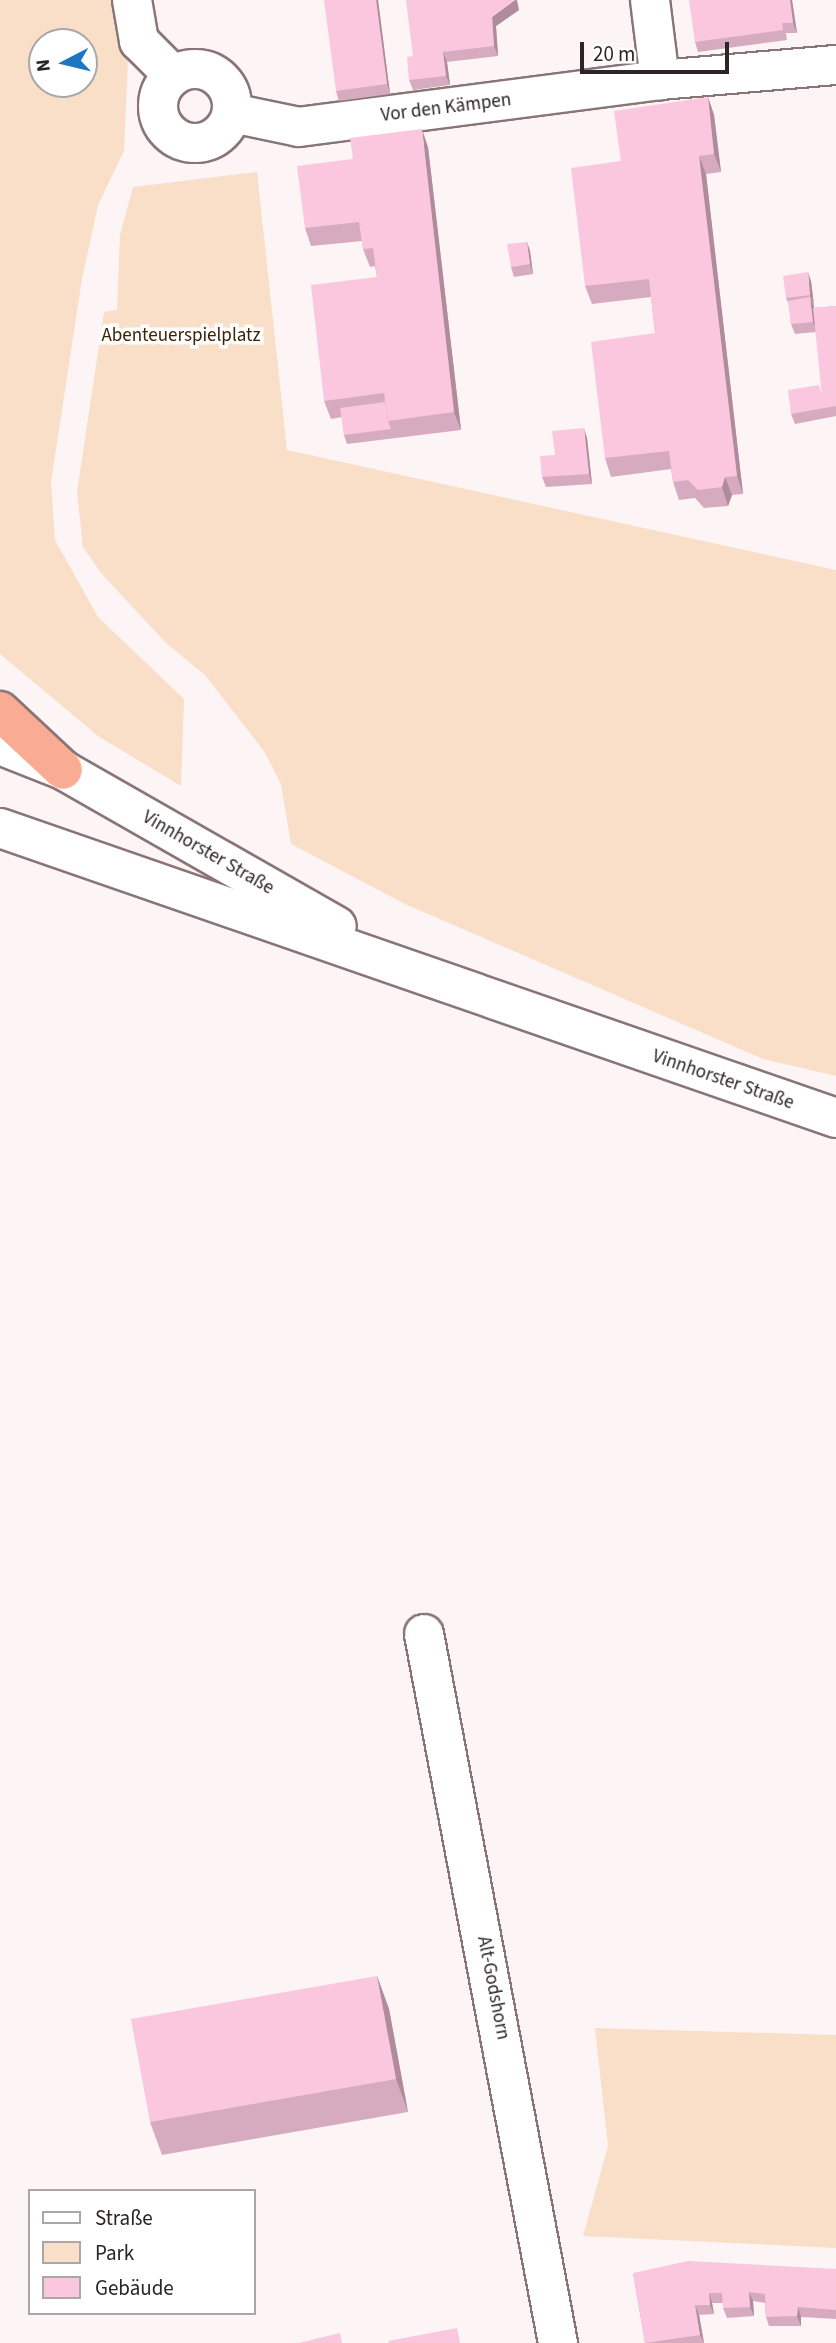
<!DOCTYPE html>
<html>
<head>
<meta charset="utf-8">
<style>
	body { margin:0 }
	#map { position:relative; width:836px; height:2343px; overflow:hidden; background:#fdf4f5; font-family:"Source Sans 3",sans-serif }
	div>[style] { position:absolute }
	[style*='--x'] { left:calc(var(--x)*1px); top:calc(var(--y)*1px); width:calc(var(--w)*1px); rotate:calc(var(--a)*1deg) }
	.green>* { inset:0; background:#f9dfc8 }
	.roads { filter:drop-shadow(2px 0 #897576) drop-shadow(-2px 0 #897576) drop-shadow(0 2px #897576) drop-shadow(0 -2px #897576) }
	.minor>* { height:38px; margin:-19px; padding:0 19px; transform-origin:19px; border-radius:19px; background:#fff }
	.minor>.ring { margin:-19px; padding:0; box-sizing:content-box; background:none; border:38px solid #fff; border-radius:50% }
	.highway>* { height:38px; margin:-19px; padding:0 19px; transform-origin:19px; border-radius:19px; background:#f9ac93 }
	.wall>* { inset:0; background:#d7abbf }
	.shaded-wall>* { inset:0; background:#af8b9b }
	.building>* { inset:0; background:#fac7de }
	span { translate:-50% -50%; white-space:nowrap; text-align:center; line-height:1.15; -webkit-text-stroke:7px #fff; paint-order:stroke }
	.street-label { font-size:19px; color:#2c2425 }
	.park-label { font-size:19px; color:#3c2207 }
	.legend { position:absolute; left:28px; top:2189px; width:228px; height:126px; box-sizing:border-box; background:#fff; border:2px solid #aba7a8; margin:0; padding:9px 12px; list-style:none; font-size:21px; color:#2c2425 }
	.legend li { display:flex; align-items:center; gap:14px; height:35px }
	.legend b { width:35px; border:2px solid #aba7a8 }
	.north { position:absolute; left:28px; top:28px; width:70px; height:70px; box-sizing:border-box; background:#fff; border:2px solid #aba7a8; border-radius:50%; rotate:263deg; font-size:19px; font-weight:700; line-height:28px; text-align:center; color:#2c2425 }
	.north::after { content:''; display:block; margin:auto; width:24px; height:32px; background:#1b76c3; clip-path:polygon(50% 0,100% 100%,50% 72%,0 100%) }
	.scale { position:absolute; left:580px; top:42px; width:149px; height:32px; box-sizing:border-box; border:4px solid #2c2425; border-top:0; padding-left:9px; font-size:21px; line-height:24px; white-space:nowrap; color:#2c2425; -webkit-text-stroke:5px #fff; paint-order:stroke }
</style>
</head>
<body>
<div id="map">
	<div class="green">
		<div style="clip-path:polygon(evenodd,0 0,116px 0,128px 60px,124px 151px,98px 205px,82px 279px,51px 482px,55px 540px,98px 617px,184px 699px,181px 786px,98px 736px,0 654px,0 0,42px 42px,84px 42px,84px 84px,42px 84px,42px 42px)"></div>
		<div style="clip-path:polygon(257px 172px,287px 450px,836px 570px,836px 1076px,763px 1059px,405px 904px,291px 844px,281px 784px,264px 751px,205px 675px,166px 643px,101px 573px,83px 547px,77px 492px,104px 312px,117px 310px,120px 235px,133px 187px)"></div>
		<div style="clip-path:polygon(595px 2028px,836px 2035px,836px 2248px,583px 2236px,608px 2146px)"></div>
	</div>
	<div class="roads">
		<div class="minor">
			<div style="--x:132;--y:0;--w:42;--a:80.3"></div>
			<div style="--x:139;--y:41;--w:49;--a:45"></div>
			<div style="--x:650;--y:0;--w:81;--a:82.9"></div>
			<div class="ring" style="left:158px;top:69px;width:36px;height:36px"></div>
			<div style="--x:232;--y:113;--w:68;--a:11.8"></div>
			<div style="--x:299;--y:127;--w:364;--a:-7.4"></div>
			<div style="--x:660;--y:80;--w:177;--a:-4.9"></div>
			<div style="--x:0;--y:745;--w:68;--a:21.6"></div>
			<div style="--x:63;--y:770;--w:315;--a:29.7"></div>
			<div style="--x:0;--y:828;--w:885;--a:19.13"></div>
			<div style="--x:424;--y:1634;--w:722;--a:79.3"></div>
		</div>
		<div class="highway">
			<div style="--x:0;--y:711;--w:86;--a:43.1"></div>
		</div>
	</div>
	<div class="wall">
		<div style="clip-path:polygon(378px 0,390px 94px,339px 101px,336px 91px)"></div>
		<div style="clip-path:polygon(792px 0,797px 33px,786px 33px,787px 40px,698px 52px,695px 42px)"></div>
		<div style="clip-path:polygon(519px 10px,496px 26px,498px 56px,447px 62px,450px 85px,413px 90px,409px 80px,413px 56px)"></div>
		<div style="clip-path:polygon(708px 97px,714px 115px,721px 172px,706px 174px,743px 494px,732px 495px,728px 506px,704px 508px,695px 498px,679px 500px,673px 482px,671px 469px,611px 477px,605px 458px,655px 333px,651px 297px,592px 304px,585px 286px,621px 161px)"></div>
		<div style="clip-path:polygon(428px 147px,461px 430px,347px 444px,344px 435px,342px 417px,331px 419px,324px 401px,377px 277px,375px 266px,370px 267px,363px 249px,362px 241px,311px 246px,305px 228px,353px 159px)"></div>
		<div style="clip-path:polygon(527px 242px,530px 251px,533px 274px,514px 277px,511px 267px)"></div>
		<div style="clip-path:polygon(811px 281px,814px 308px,836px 306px,836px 416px,795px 424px,791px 414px,822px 392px,816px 332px,795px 334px,791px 324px,789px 305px,786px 298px)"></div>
		<div style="clip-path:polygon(587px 438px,592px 484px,546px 487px,542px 477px)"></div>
		<div style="clip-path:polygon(377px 1976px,389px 2009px,408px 2112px,162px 2155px,150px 2122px)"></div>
		<div style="clip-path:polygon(836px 2269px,836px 2319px,801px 2317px,801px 2326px,769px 2326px,766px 2317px,765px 2303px,753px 2301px,754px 2316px,727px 2318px,723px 2308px,723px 2303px,712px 2303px,714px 2314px,699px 2315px,704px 2343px,645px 2343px,633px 2273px)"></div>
	</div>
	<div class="shaded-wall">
		<div style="clip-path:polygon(376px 0,378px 0,390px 94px,387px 84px)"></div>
		<div style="clip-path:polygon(515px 0,517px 0,519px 10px,496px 26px,498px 56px,494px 46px,492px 17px)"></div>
		<div style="clip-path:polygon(790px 0,792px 0,797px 33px,793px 23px)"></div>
		<div style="clip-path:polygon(443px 52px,447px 62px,450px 85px,446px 76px)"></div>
		<div style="clip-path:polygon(708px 97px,714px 115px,721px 172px,714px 154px)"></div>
		<div style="clip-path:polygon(422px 129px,428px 147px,461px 430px,454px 412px)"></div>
		<div style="clip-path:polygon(699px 156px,706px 174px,743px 494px,737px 476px)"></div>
		<div style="clip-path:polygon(527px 242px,530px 251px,533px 274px,530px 264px)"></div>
		<div style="clip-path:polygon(808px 272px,811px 281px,814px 305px,810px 295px)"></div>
		<div style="clip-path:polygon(810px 297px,814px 307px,817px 332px,813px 322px)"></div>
		<div style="clip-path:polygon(584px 428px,587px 438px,592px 484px,589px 474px)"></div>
		<div style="clip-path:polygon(725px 477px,732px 495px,728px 506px,722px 487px)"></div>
		<div style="clip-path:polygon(377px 1976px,389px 2009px,408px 2112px,396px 2079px)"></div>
		<div style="clip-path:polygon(749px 2292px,753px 2301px,754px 2316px,750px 2307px)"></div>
		<div style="clip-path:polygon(709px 2293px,712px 2303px,714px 2314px,710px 2305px)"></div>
		<div style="clip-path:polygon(695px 2305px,699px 2315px,704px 2343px,700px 2335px)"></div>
		<div style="clip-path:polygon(798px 2307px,801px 2317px,801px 2326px,797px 2316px)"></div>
	</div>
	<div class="building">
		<div style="clip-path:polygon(324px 0,376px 0,387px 84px,336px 91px)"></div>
		<div style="clip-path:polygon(406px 0,515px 0,492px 17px,494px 46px,443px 52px,446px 76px,409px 80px,407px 57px,413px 56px)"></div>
		<div style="clip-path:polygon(689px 0,790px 0,793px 23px,782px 23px,783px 30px,695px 42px)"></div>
		<div style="clip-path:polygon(708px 97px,714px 154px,699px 156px,737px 476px,725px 477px,722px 487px,698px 490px,688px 480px,673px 482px,669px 451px,605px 458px,591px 342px,655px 333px,649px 279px,585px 286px,571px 168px,621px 161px,614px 111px)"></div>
		<div style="clip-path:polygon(422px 129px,454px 412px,388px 421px,384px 393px,324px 401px,311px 285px,377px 277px,373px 248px,363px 249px,359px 222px,305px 228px,297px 166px,353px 159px,350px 138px)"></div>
		<div style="clip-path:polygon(527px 242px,530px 264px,511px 267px,507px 244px)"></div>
		<div style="clip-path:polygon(808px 272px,810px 295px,786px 298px,783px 276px)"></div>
		<div style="clip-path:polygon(810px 297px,813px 322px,791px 324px,788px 301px)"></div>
		<div style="clip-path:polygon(836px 306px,836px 406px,791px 414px,788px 390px,819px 385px,822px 396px,813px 308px)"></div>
		<div style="clip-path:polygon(385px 402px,388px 421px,391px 429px,344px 435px,340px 408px)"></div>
		<div style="clip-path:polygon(584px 428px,589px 474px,542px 477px,540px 456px,555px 455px,552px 431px)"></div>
		<div style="clip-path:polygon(377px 1976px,396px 2079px,150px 2122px,131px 2019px)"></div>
		<div style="clip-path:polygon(688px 2261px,836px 2269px,836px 2310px,798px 2307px,797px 2316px,766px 2317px,765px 2294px,749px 2292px,750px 2307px,723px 2308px,722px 2293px,709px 2293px,710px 2305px,695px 2305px,700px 2335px,645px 2343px,633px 2273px)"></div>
		<div style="clip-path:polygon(457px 2328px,460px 2343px,389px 2343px,388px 2341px)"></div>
		<div style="clip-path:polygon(340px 2333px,342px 2343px,299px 2343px)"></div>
	</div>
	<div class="street-label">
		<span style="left:446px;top:108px;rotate:-7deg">Vor den Kämpen</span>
		<span style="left:208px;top:853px;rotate:30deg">Vinnhorster Straße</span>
		<span style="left:723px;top:1080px;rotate:19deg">Vinnhorster Straße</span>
		<span style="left:493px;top:1988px;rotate:79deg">Alt-Godshorn</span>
	</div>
	<div class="park-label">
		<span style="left:181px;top:336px">Abenteuerspielplatz</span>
	</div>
	<ul class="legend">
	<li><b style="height:9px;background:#fff"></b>Straße</li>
	<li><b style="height:19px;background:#f9dfc8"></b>Park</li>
	<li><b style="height:19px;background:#fac7de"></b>Gebäude</li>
	</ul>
	<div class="north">N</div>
	<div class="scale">20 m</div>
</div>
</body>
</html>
